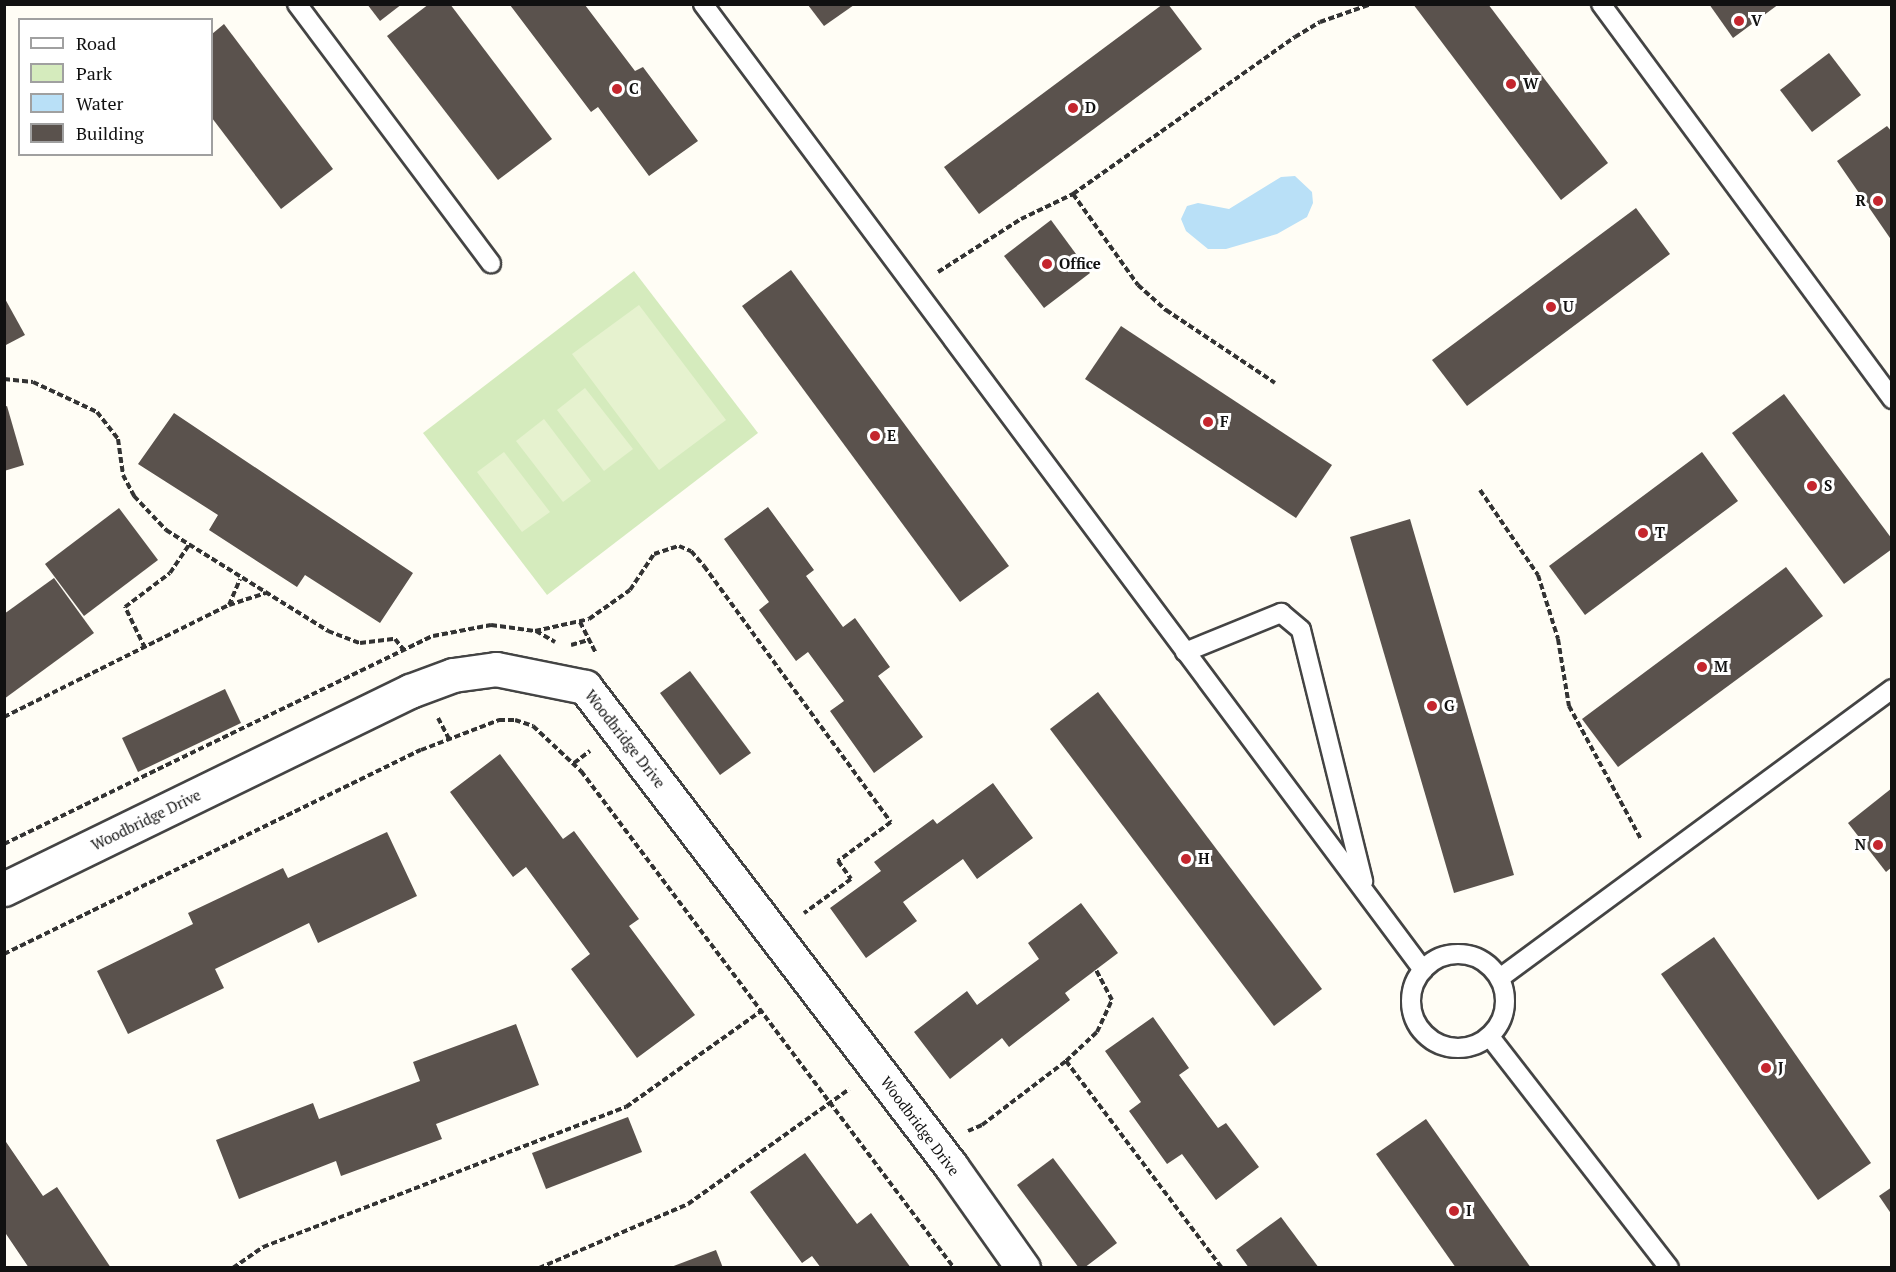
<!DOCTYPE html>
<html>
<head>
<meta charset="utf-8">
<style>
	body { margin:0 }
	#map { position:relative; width:1896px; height:1272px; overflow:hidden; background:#fffdf5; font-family:"PT Serif",serif }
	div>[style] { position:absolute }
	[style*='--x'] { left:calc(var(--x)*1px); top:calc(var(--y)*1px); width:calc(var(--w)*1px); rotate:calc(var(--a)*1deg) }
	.green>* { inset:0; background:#d5ebbd }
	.pitch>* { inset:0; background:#e6f2cf }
	.water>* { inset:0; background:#b9e0f7 }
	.building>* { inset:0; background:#5a524d }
	.path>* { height:4px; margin-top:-2px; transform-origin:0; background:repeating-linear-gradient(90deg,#333 0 6px,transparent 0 9px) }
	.roads { filter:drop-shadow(2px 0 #444) drop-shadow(-2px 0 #444) drop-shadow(0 2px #444) drop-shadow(0 -2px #444) }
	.service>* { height:18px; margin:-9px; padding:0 9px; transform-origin:9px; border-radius:9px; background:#fff }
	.service>.ring { margin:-9px; padding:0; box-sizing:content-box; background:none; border:18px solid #fff; border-radius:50% }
	.minor>* { height:33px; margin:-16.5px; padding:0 16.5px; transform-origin:16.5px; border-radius:16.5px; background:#fff }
	.dots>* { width:16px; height:16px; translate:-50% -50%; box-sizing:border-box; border:3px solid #fff; border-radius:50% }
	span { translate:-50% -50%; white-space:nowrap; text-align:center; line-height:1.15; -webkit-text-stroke:6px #fff; paint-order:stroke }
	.poi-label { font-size:15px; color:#111; font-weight:700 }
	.left { translate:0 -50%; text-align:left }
	.right { translate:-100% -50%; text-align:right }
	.street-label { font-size:15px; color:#111 }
	.frame { position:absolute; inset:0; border:6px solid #111; pointer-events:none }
	.legend { position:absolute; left:18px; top:18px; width:195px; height:138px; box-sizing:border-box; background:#fff; border:2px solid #a0a0a0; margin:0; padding:8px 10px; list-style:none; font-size:18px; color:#111 }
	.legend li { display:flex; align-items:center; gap:12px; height:30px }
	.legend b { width:30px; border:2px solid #a0a0a0 }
</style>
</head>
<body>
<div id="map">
	<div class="green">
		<div style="clip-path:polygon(634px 271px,758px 433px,547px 595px,423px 433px)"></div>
	</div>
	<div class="pitch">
		<div style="clip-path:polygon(639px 305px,726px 420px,659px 470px,572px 354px)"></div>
		<div style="clip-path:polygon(585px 388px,633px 449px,604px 471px,557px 410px)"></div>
		<div style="clip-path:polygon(544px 419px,591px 481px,563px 502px,516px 441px)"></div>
		<div style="clip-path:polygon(504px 452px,550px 512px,522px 532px,477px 472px)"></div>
	</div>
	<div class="water">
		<div style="clip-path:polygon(1295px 176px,1312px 192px,1313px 203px,1307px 217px,1277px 234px,1226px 249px,1208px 249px,1186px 231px,1181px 219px,1187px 206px,1198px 203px,1229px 209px,1281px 177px)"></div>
	</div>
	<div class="building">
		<div style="clip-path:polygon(367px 4px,402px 4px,380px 21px)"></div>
		<div style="clip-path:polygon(429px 4px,450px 4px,552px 139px,498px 180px,387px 36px)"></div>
		<div style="clip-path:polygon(1163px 4px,1168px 4px,1202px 49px,979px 214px,944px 167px)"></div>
		<div style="clip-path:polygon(1413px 4px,1488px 4px,1608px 163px,1561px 200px)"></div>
		<div style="clip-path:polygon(1709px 4px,1779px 4px,1733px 38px)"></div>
		<div style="clip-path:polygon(510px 5px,585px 5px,635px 71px,643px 67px,698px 141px,649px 176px,598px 107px,591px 112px)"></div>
		<div style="clip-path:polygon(808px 5px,854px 5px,824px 26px)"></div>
		<div style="clip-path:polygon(224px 24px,333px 169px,281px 209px,212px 118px,212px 34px)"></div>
		<div style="clip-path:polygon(1829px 53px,1861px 95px,1812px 132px,1780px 90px)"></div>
		<div style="clip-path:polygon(1887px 126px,1892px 132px,1892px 241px,1837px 161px)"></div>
		<div style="clip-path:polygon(1636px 208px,1670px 254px,1467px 406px,1432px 360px)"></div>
		<div style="clip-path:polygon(1051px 220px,1090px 273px,1044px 308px,1004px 256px)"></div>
		<div style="clip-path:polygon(791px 270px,1009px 566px,960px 602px,742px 306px)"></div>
		<div style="clip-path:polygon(4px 297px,25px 335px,4px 346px)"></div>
		<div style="clip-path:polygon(1121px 326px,1332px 465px,1296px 518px,1085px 379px)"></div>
		<div style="clip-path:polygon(1784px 394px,1892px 539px,1892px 549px,1844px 584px,1732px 433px)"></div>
		<div style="clip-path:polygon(7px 406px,24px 465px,4px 471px,4px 407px)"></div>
		<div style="clip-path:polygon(174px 413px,413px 573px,380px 623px,305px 575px,297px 587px,209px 530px,218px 515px,138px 464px)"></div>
		<div style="clip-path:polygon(1702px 452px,1738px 501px,1585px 615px,1549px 566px)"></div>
		<div style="clip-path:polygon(768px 507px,814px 570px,806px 576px,843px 627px,855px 618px,890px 667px,878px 676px,923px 737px,874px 773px,830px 711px,844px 701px,808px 652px,796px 661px,759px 610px,769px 602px,724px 539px)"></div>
		<div style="clip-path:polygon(119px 508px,158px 560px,84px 616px,45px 564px)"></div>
		<div style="clip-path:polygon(1410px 519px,1514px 875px,1454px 893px,1350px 537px)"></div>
		<div style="clip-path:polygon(1786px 567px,1823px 616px,1618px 767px,1582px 719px)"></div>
		<div style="clip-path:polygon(54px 578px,94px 633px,4px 699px,4px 614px)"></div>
		<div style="clip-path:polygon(690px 671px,751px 753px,720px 775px,660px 693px)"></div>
		<div style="clip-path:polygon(225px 689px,241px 723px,138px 772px,122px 738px)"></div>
		<div style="clip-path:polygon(1098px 692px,1322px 989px,1274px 1026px,1050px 729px)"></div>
		<div style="clip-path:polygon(500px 754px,563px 839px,574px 831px,639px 919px,629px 926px,695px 1015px,637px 1058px,571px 969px,590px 954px,526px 867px,513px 877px,450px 792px)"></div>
		<div style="clip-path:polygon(993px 783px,1033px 838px,977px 879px,963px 859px,903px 902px,917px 921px,866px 958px,830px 908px,881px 871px,874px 862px,933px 819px,937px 824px)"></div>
		<div style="clip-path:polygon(1892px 788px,1892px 867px,1886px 872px,1848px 823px)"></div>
		<div style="clip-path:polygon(387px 832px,417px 896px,318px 943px,309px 923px,215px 969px,224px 988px,128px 1034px,97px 971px,193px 924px,188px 913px,283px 868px,288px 878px)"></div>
		<div style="clip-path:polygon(1081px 903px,1118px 953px,1065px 993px,1070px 1000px,1009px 1047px,1002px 1038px,950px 1079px,914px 1032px,967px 991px,977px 1005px,1039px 959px,1028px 943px)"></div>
		<div style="clip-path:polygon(1714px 937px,1871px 1163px,1818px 1200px,1661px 974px)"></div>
		<div style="clip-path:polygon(1153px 1017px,1189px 1068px,1179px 1075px,1218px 1128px,1226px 1123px,1259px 1167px,1216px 1200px,1182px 1154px,1167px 1164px,1129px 1111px,1141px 1102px,1105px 1051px)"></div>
		<div style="clip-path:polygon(516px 1024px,539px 1085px,436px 1124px,442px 1139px,341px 1176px,336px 1161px,239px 1199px,216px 1140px,313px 1103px,319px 1119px,420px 1081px,413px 1062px)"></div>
		<div style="clip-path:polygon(628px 1117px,642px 1152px,546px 1189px,532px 1153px)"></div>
		<div style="clip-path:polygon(1426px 1119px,1531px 1268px,1456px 1268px,1376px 1154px)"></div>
		<div style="clip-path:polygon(4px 1139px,43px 1196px,57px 1187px,111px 1268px,29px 1268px,4px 1231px)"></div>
		<div style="clip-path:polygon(805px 1153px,857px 1224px,871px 1213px,911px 1268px,821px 1268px,812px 1256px,802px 1263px,750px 1192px)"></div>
		<div style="clip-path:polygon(1053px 1158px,1117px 1243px,1084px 1268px,1079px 1268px,1017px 1185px)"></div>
		<div style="clip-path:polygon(1892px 1187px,1892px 1215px,1879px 1196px)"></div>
		<div style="clip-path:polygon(1281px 1217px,1319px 1268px,1249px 1268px,1236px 1250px)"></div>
		<div style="clip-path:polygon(716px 1250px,723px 1268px,671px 1268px,671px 1267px)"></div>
	</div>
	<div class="path">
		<div style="--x:1073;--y:194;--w:112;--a:54.5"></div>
		<div style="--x:1138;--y:285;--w:38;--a:42"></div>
		<div style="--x:1166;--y:310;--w:131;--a:33.8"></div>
		<div style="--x:938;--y:272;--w:98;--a:-32.6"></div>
		<div style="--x:1021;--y:219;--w:58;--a:-25.7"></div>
		<div style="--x:1073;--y:194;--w:272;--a:-35.3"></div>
		<div style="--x:1295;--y:37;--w:29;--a:-31"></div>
		<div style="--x:1320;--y:22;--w:54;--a:-19.4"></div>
		<div style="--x:4;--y:379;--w:29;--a:6"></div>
		<div style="--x:33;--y:382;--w:71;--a:25.1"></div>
		<div style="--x:97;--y:412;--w:34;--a:52"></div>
		<div style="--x:118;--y:439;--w:36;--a:82"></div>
		<div style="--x:123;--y:475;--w:24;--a:62"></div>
		<div style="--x:134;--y:496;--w:47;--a:46.7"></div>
		<div style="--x:166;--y:530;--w:191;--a:31.9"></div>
		<div style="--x:328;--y:631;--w:34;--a:21"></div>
		<div style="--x:360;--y:643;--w:35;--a:-7"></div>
		<div style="--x:395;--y:639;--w:14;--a:51"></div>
		<div style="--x:1480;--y:490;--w:103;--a:55.7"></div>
		<div style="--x:1538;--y:575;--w:67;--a:72.6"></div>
		<div style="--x:1558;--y:639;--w:68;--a:80.7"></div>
		<div style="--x:1569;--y:706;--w:151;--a:61.6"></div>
		<div style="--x:229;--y:605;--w:28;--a:-67"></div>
		<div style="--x:580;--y:622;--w:35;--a:63"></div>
		<div style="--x:536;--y:631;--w:22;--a:30"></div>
		<div style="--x:571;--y:645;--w:19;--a:-16"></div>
		<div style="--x:145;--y:648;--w:46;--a:-116"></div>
		<div style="--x:125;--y:607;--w:56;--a:-37.1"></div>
		<div style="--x:170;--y:573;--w:34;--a:-56"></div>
		<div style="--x:4;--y:717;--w:251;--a:-26.5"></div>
		<div style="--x:229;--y:605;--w:39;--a:-18"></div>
		<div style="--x:438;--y:718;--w:24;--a:62"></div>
		<div style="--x:574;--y:763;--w:20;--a:-37"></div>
		<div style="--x:4;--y:844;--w:477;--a:-25.9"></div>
		<div style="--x:433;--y:636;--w:59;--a:-10.7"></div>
		<div style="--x:491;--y:625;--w:44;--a:7.8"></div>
		<div style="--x:535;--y:631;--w:55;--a:-12.5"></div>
		<div style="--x:589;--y:619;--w:50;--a:-35.3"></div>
		<div style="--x:630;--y:590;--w:43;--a:-56.3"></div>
		<div style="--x:654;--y:554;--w:26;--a:-18"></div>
		<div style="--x:679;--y:546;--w:13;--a:23"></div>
		<div style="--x:691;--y:551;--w:20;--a:49"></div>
		<div style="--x:704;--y:566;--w:317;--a:53.9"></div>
		<div style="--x:891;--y:822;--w:66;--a:143.7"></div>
		<div style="--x:838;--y:861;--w:22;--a:54"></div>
		<div style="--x:851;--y:879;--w:58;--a:144.1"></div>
		<div style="--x:4;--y:954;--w:464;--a:-26.1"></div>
		<div style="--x:421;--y:750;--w:84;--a:-21"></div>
		<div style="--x:499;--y:720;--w:16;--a:0"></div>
		<div style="--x:515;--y:720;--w:19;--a:18"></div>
		<div style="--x:533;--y:726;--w:66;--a:43.2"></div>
		<div style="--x:581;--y:771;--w:621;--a:53.11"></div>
		<div style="--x:1066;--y:1061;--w:259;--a:53"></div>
		<div style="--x:968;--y:1131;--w:15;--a:-23"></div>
		<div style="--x:982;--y:1125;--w:106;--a:-37.3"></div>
		<div style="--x:1066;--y:1061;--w:42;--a:-43.1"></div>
		<div style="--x:1097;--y:1032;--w:35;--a:-65"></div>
		<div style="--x:1112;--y:1000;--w:34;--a:-118"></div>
		<div style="--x:233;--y:1268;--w:37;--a:-35"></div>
		<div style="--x:263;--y:1247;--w:389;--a:-21.1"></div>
		<div style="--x:626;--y:1107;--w:166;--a:-35.4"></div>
		<div style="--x:539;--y:1268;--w:162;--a:-23.2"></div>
		<div style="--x:688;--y:1204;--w:198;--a:-35.5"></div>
	</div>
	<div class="roads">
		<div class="service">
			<div style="--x:297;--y:4;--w:324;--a:53.2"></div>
			<div style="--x:703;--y:4;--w:1205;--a:53.3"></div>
			<div style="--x:1601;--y:4;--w:491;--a:53.6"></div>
			<div style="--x:1185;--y:652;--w:104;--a:-22.1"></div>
			<div style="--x:1281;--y:613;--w:26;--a:40"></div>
			<div style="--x:1301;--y:630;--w:259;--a:76.1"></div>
			<div class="ring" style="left:1411px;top:954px;width:76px;height:76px"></div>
			<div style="--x:1500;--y:978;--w:487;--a:-36.4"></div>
			<div style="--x:1490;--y:1037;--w:292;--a:52.2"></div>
		</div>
		<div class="minor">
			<div style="--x:4;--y:889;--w:452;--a:-26"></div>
			<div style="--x:410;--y:691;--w:46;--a:-20.4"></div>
			<div style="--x:453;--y:675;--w:43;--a:-7.9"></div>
			<div style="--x:496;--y:669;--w:91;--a:11.4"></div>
			<div style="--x:585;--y:687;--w:603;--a:52.62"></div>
			<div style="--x:951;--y:1166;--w:125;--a:54.8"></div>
		</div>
	</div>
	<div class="dots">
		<div style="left:1739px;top:21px;background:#c4262e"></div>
		<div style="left:1511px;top:84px;background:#c4262e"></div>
		<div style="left:617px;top:89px;background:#c4262e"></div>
		<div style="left:1073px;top:108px;background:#c4262e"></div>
		<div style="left:1878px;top:201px;background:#c4262e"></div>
		<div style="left:1047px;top:264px;background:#c4262e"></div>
		<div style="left:1551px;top:307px;background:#c4262e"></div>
		<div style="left:1208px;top:422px;background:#c4262e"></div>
		<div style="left:875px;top:436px;background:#c4262e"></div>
		<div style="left:1812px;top:486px;background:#c4262e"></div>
		<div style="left:1643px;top:533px;background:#c4262e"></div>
		<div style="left:1702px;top:667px;background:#c4262e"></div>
		<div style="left:1432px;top:706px;background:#c4262e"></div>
		<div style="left:1878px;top:845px;background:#c4262e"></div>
		<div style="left:1186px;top:859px;background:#c4262e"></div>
		<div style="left:1766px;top:1068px;background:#c4262e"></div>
		<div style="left:1454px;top:1211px;background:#c4262e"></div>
	</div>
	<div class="poi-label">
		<span class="left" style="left:1751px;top:21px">V</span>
		<span class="left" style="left:1523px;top:84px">W</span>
		<span class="left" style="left:629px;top:89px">C</span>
		<span class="left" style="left:1085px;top:108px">D</span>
		<span class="right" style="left:1866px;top:201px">R</span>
		<span class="left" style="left:1059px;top:264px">Office</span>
		<span class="left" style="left:1563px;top:307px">U</span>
		<span class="left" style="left:1220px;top:422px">F</span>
		<span class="left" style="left:887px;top:436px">E</span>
		<span class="left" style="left:1824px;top:486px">S</span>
		<span class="left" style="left:1655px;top:533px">T</span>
		<span class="left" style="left:1714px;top:667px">M</span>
		<span class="left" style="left:1444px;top:706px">G</span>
		<span class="right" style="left:1866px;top:845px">N</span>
		<span class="left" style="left:1198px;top:859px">H</span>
		<span class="left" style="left:1778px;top:1068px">J</span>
		<span class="left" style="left:1466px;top:1211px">I</span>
	</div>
	<div class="street-label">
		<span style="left:625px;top:739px;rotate:52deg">Woodbridge Drive</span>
		<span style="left:146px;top:820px;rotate:-26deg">Woodbridge Drive</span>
		<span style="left:920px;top:1126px;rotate:53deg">Woodbridge Drive</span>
	</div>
	<div class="frame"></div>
	<ul class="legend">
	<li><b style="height:8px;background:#fff"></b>Road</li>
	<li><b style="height:16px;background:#d5ebbd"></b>Park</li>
	<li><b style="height:16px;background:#b9e0f7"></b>Water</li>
	<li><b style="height:16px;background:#5a524d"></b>Building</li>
	</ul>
</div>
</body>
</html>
